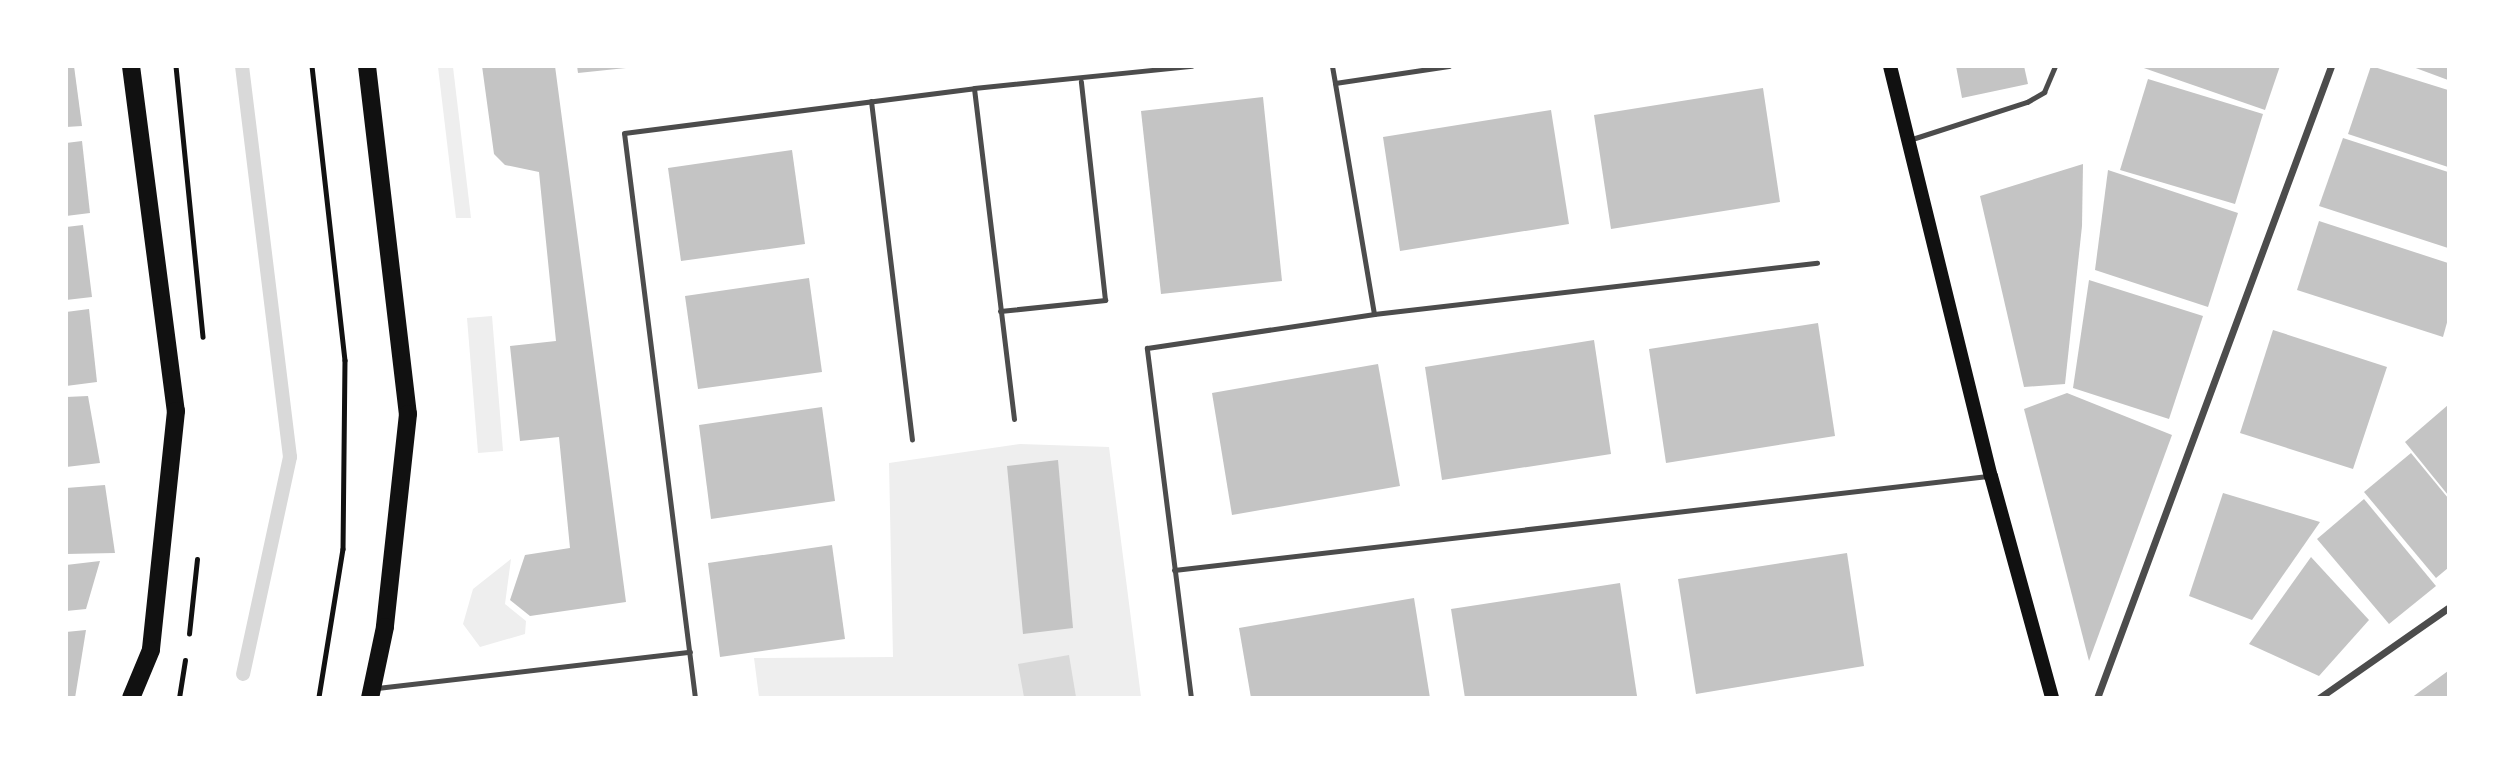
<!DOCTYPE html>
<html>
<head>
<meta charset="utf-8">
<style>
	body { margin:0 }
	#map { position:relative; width:2515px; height:764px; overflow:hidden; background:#fff; font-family:"Fira Sans Condensed",sans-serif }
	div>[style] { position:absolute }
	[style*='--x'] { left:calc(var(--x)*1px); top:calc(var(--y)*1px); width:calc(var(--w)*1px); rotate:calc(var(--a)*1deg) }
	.green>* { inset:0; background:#eee }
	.water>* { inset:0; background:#d9d9d9 }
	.stream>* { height:14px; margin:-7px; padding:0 7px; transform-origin:7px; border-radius:7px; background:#d9d9d9 }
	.building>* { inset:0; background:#c4c4c4 }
	.path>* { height:4.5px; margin:-2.25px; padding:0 2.25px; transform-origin:2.25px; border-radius:2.25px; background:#111 }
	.service>* { height:5px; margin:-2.5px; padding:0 2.5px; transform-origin:2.5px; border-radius:2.5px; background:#4c4c4c }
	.minor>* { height:7px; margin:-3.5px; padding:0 3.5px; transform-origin:3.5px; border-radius:3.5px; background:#4c4c4c }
	.secondary>* { height:14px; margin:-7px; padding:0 7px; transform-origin:7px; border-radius:7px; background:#111 }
	.primary>* { height:18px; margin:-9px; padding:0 9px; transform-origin:9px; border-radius:9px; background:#111 }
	span { translate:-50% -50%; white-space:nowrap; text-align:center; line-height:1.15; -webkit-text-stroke:7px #fff; paint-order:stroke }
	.frame { position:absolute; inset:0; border:68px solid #fff; pointer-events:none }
</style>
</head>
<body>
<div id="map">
	<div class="green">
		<div style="clip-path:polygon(438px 67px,453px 67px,471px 218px,456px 218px)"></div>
		<div style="clip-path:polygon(492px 316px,503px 451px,478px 453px,467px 318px)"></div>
		<div style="clip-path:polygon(1020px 444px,1109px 447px,1141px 697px,759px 697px,754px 658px,893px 657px,889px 463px)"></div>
		<div style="clip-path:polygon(511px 559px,505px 604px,526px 621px,525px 634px,480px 647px,463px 624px,473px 589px)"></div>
	</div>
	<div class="water">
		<div style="clip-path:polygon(1069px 655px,1076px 697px,1024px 697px,1018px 664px)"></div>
	</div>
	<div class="stream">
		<div style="--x:242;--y:66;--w:394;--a:83"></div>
		<div style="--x:290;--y:457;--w:222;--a:102.2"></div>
	</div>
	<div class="building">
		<div style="clip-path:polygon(66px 66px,74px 66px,82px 126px,66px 127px)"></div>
		<div style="clip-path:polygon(482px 66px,555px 66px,626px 602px,530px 616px,510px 600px,525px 555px,570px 548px,559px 437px,520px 441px,510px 346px,556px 341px,539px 172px,505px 165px,494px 154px)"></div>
		<div style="clip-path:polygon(577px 66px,626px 66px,626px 68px,578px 73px)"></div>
		<div style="clip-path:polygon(1956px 66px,2024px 66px,2028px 84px,1962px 98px)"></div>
		<div style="clip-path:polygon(2138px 66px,2280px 66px,2265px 110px)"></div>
		<div style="clip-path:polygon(2371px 66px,2448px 90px,2448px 167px,2348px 134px)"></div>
		<div style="clip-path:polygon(2413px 66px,2448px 66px,2448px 80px,2413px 67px)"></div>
		<div style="clip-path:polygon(2148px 79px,2263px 114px,2235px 204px,2120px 170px)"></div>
		<div style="clip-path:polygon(1763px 88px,1780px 202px,1611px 229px,1594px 115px)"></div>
		<div style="clip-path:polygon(1263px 97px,1282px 281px,1161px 294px,1141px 111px)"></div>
		<div style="clip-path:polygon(1551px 110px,1569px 224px,1400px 251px,1383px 137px)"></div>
		<div style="clip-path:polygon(2343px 138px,2448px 172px,2448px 248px,2319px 206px)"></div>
		<div style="clip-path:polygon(82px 141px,90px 213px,66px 216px,66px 143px)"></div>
		<div style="clip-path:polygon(792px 150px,805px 244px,681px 261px,668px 168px)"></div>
		<div style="clip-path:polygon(2083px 164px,2082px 226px,2065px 384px,2024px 387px,1980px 196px)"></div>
		<div style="clip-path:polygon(2108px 170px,2238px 213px,2208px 307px,2095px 270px)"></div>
		<div style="clip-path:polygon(2319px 221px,2448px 263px,2448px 319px,2443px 337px,2297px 290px)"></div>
		<div style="clip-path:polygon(83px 225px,92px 297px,66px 300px,66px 227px)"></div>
		<div style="clip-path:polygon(809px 278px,822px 372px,698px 389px,685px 296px)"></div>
		<div style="clip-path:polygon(2089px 280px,2203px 316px,2169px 419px,2073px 388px)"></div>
		<div style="clip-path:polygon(89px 309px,97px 382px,66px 386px,66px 312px)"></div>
		<div style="clip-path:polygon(1818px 323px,1835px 436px,1666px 463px,1649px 349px)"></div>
		<div style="clip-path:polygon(2273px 330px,2387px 367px,2353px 469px,2240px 433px)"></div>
		<div style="clip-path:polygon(1594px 340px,1611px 454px,1442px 480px,1425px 367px)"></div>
		<div style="clip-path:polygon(1378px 364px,1400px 486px,1232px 515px,1212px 393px)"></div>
		<div style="clip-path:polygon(2067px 393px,2172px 435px,2089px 661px,2024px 409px)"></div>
		<div style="clip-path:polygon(88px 396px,100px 463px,66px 467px,66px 397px)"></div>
		<div style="clip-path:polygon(2448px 405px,2448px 495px,2405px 442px)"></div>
		<div style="clip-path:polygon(822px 407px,835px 501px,711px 519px,699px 425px)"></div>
		<div style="clip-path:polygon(2411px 453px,2448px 498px,2448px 568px,2436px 578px,2364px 492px)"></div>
		<div style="clip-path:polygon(1058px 460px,1073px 628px,1023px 634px,1007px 466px)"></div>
		<div style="clip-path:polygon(105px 485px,115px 553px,66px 554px,66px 488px)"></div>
		<div style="clip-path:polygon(2223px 493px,2320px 522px,2252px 620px,2189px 596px)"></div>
		<div style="clip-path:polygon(2364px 499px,2436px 586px,2389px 624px,2317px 539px)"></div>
		<div style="clip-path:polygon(832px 545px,845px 639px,720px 657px,708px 563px)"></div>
		<div style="clip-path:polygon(1847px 553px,1864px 666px,1696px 694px,1678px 579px)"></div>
		<div style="clip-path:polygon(2311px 557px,2369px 620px,2319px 676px,2249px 644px)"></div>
		<div style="clip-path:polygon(100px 561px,86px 609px,66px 611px,66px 565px)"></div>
		<div style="clip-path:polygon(1620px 583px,1637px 696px,1465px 698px,1451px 609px)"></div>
		<div style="clip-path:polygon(1414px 598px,1430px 698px,1251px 698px,1239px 628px)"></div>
		<div style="clip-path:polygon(86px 630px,75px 698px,66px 698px,66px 632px)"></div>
		<div style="clip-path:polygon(2448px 671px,2448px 698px,2411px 698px)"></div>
	</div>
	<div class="path">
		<div style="--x:176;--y:66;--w:272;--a:84.3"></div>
		<div style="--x:312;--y:66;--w:296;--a:83.6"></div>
		<div style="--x:345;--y:360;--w:189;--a:90.6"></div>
		<div style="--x:343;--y:549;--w:151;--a:99.2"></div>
		<div style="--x:189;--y:634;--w:75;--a:-83.9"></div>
		<div style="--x:179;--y:698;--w:38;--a:-81"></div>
	</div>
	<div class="service">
		<div style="--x:1332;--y:66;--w:17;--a:80"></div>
		<div style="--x:871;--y:101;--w:341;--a:83.1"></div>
		<div style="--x:1909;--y:140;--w:124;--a:-17.9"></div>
		<div style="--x:2027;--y:102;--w:20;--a:-30"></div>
		<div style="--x:2044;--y:92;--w:28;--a:-67"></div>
		<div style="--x:1000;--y:311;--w:106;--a:-6"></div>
		<div style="--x:1105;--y:300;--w:220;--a:-96.3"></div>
		<div style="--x:1374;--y:314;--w:234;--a:-99.6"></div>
		<div style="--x:1335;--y:83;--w:115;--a:-8.5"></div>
		<div style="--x:1014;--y:419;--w:333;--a:-96.9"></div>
		<div style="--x:974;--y:88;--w:219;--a:-5.8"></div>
		<div style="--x:1174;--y:570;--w:819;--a:-6.59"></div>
		<div style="--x:377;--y:688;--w:315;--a:-6.6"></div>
		<div style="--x:695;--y:698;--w:569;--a:-97.16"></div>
		<div style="--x:624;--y:133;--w:353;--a:-7.3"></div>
		<div style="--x:1191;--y:698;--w:353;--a:-97.2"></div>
		<div style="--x:1147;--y:348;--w:230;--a:-8.5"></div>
		<div style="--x:1374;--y:314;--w:446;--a:-6.6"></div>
	</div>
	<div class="minor">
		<div style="--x:2097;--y:698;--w:674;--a:-69.68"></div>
		<div style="--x:2319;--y:698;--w:157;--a:-34.9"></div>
	</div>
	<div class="secondary">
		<div style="--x:1890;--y:66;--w:422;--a:76.2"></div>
		<div style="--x:1991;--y:476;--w:230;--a:74.6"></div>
	</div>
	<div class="primary">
		<div style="--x:131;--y:66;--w:348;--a:82.6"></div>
		<div style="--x:176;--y:411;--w:240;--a:96"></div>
		<div style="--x:151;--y:650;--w:52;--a:112.6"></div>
		<div style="--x:367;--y:66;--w:350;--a:83.3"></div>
		<div style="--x:408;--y:414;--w:214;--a:96.2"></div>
		<div style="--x:385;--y:627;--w:73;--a:101.9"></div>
	</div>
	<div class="frame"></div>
</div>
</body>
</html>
